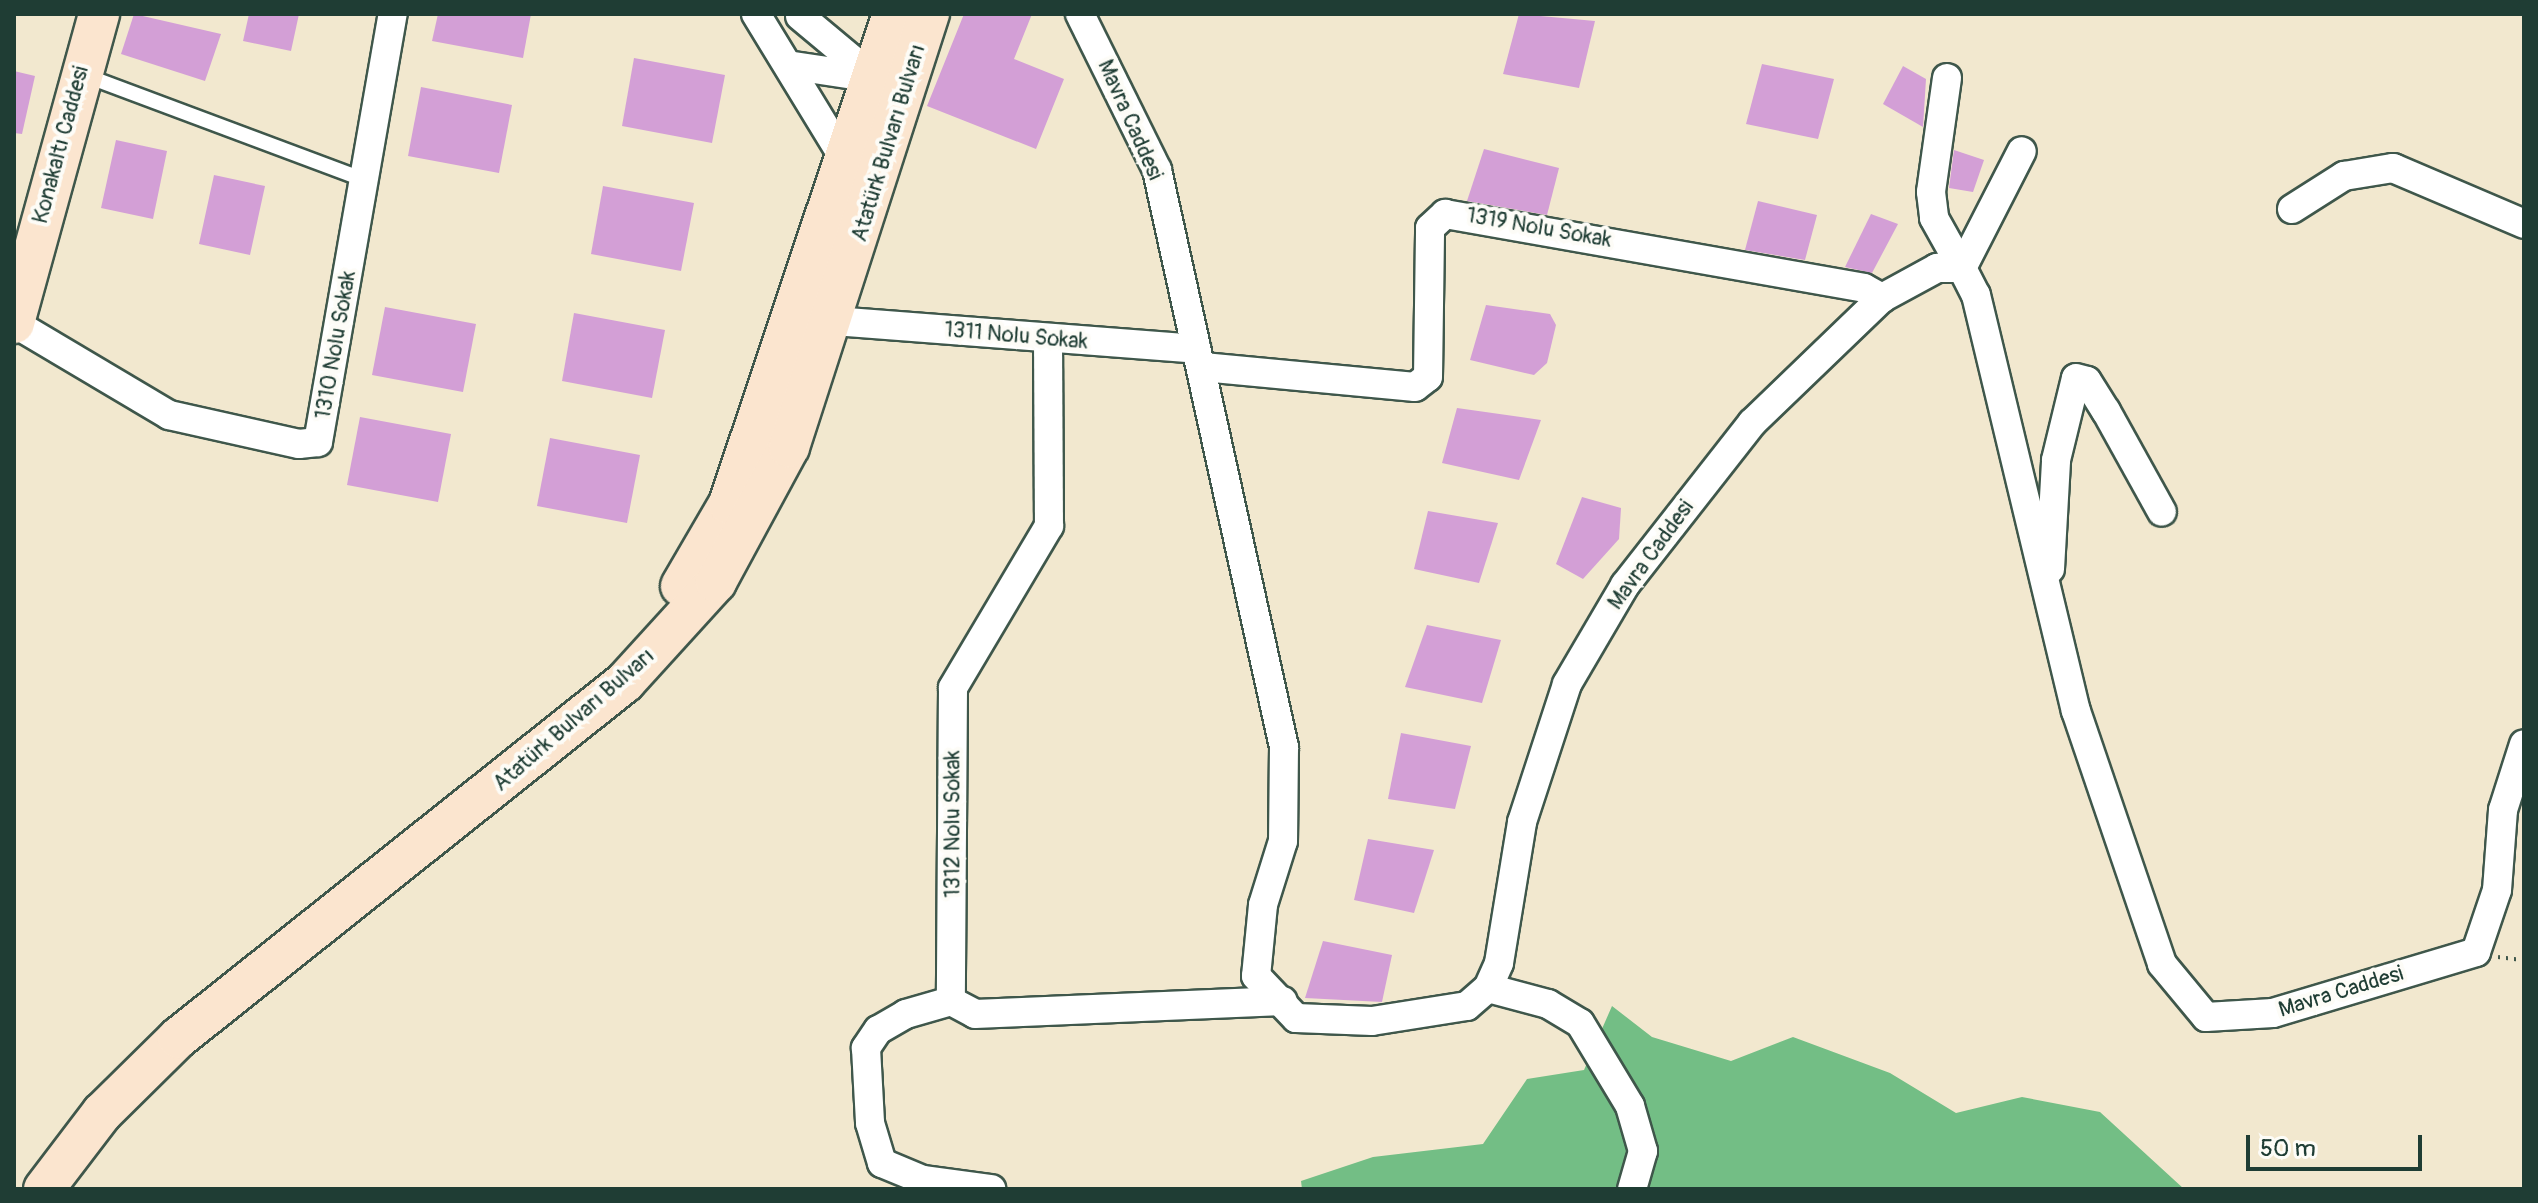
<!DOCTYPE html>
<html>
<head>
<meta charset="utf-8">
<style>
	body { margin:0 }
	#map { position:relative; width:2538px; height:1203px; overflow:hidden; background:#f2e8cf; font-family:Pangolin,sans-serif }
	div>[style] { position:absolute }
	[style*='--x'] { left:calc(var(--x)*1px); top:calc(var(--y)*1px); width:calc(var(--w)*1px); rotate:calc(var(--a)*1deg) }
	.forest>* { inset:0; background:#73be85 }
	.building>* { inset:0; background:#d39fd6 }
	.path>* { height:4px; margin-top:-2px; transform-origin:0; background:repeating-linear-gradient(90deg,#3f574b 0 2px,transparent 0 8px) }
	.roads { filter:drop-shadow(2px 0 #3f574b) drop-shadow(-2px 0 #3f574b) drop-shadow(0 2px #3f574b) drop-shadow(0 -2px #3f574b) }
	.lane>* { height:14px; margin:-7px; padding:0 7px; transform-origin:7px; border-radius:7px; background:#fff }
	.street>* { height:28px; margin:-14px; padding:0 14px; transform-origin:14px; border-radius:14px; background:#fff }
	.secondary>* { height:40px; margin:-20px; padding:0 20px; transform-origin:20px; border-radius:20px; background:#fbe5cf }
	span { translate:-50% -50%; white-space:nowrap; text-align:center; line-height:1.15; -webkit-text-stroke:8px #fdfcf7; paint-order:stroke }
	.street-label { font-size:22px; color:#1f3d34 }
	.frame { position:absolute; inset:0; border:16px solid #1f3d34; pointer-events:none }
	.scale { position:absolute; left:2246px; top:1135px; width:176px; height:36px; box-sizing:border-box; border:4px solid #1f3d34; border-top:0; padding-left:10px; font-size:24px; line-height:28px; white-space:nowrap; color:#1f3d34; -webkit-text-stroke:6px #fdfcf7; paint-order:stroke }
</style>
</head>
<body>
<div id="map">
	<div class="forest">
		<div style="clip-path:polygon(1612px 1006px,1652px 1037px,1731px 1061px,1793px 1037px,1890px 1073px,1956px 1113px,2022px 1097px,2100px 1112px,2184px 1189px,1302px 1189px,1301px 1181px,1373px 1157px,1483px 1144px,1527px 1079px,1584px 1070px)"></div>
	</div>
	<div class="building">
		<div style="clip-path:polygon(134px 14px,221px 34px,205px 81px,121px 54px)"></div>
		<div style="clip-path:polygon(249px 14px,299px 14px,291px 51px,243px 41px)"></div>
		<div style="clip-path:polygon(438px 14px,531px 14px,523px 58px,432px 41px)"></div>
		<div style="clip-path:polygon(964px 14px,1032px 14px,1014px 59px,1064px 79px,1036px 149px,927px 106px)"></div>
		<div style="clip-path:polygon(1519px 14px,1595px 21px,1579px 88px,1503px 74px)"></div>
		<div style="clip-path:polygon(634px 58px,725px 75px,712px 143px,622px 126px)"></div>
		<div style="clip-path:polygon(1762px 64px,1834px 79px,1818px 139px,1746px 124px)"></div>
		<div style="clip-path:polygon(1903px 66px,1926px 79px,1923px 127px,1883px 104px)"></div>
		<div style="clip-path:polygon(14px 71px,35px 76px,22px 134px,14px 133px)"></div>
		<div style="clip-path:polygon(421px 87px,512px 105px,499px 173px,408px 156px)"></div>
		<div style="clip-path:polygon(116px 140px,167px 151px,153px 219px,101px 208px)"></div>
		<div style="clip-path:polygon(1484px 149px,1559px 168px,1547px 215px,1467px 201px)"></div>
		<div style="clip-path:polygon(1954px 150px,1984px 160px,1973px 192px,1949px 188px)"></div>
		<div style="clip-path:polygon(214px 175px,265px 186px,250px 255px,199px 244px)"></div>
		<div style="clip-path:polygon(603px 186px,694px 203px,681px 271px,591px 254px)"></div>
		<div style="clip-path:polygon(1758px 201px,1817px 215px,1805px 260px,1745px 250px)"></div>
		<div style="clip-path:polygon(1871px 214px,1898px 224px,1872px 273px,1845px 267px)"></div>
		<div style="clip-path:polygon(1486px 305px,1550px 314px,1556px 325px,1547px 363px,1534px 375px,1470px 360px)"></div>
		<div style="clip-path:polygon(385px 307px,476px 324px,463px 392px,372px 375px)"></div>
		<div style="clip-path:polygon(574px 313px,665px 330px,652px 398px,562px 381px)"></div>
		<div style="clip-path:polygon(1457px 408px,1541px 420px,1519px 480px,1442px 463px)"></div>
		<div style="clip-path:polygon(360px 417px,451px 434px,438px 502px,347px 485px)"></div>
		<div style="clip-path:polygon(550px 438px,640px 455px,627px 523px,537px 506px)"></div>
		<div style="clip-path:polygon(1582px 497px,1621px 508px,1619px 539px,1583px 579px,1556px 564px)"></div>
		<div style="clip-path:polygon(1428px 511px,1498px 523px,1479px 583px,1414px 569px)"></div>
		<div style="clip-path:polygon(1427px 625px,1501px 640px,1482px 703px,1405px 687px)"></div>
		<div style="clip-path:polygon(1401px 733px,1471px 746px,1455px 809px,1388px 799px)"></div>
		<div style="clip-path:polygon(1368px 839px,1434px 850px,1414px 913px,1354px 900px)"></div>
		<div style="clip-path:polygon(1323px 941px,1392px 955px,1382px 1002px,1305px 998px)"></div>
	</div>
	<div class="path">
		<div style="--x:2498;--y:957;--w:26;--a:7"></div>
	</div>
	<div class="roads">
		<div class="lane">
			<div style="--x:84;--y:75;--w:300;--a:20.5"></div>
		</div>
		<div class="street">
			<div style="--x:756;--y:14;--w:171;--a:58.6"></div>
			<div style="--x:1080;--y:14;--w:174;--a:63.7"></div>
			<div style="--x:1157;--y:170;--w:591;--a:77.59"></div>
			<div style="--x:1284;--y:747;--w:94;--a:90.6"></div>
			<div style="--x:1283;--y:841;--w:67;--a:107.4"></div>
			<div style="--x:1263;--y:905;--w:71;--a:95.6"></div>
			<div style="--x:1256;--y:976;--w:58;--a:46.4"></div>
			<div style="--x:1296;--y:1018;--w:76;--a:2.3"></div>
			<div style="--x:1372;--y:1021;--w:96;--a:-9"></div>
			<div style="--x:1467;--y:1006;--w:28;--a:-41"></div>
			<div style="--x:1488;--y:988;--w:27;--a:-66"></div>
			<div style="--x:1499;--y:963;--w:143;--a:-80.7"></div>
			<div style="--x:1522;--y:822;--w:145;--a:-71.9"></div>
			<div style="--x:1567;--y:684;--w:115;--a:-59.6"></div>
			<div style="--x:1625;--y:585;--w:206;--a:-51.9"></div>
			<div style="--x:1752;--y:423;--w:180;--a:-43.9"></div>
			<div style="--x:1882;--y:298;--w:63;--a:-28.6"></div>
			<div style="--x:1937;--y:268;--w:25;--a:0"></div>
			<div style="--x:1962;--y:268;--w:30;--a:63"></div>
			<div style="--x:1976;--y:295;--w:428;--a:76.5"></div>
			<div style="--x:2076;--y:711;--w:267;--a:71.2"></div>
			<div style="--x:2162;--y:964;--w:69;--a:50.3"></div>
			<div style="--x:2206;--y:1017;--w:67;--a:-3.4"></div>
			<div style="--x:2273;--y:1013;--w:212;--a:-16.7"></div>
			<div style="--x:2476;--y:952;--w:65;--a:-71.3"></div>
			<div style="--x:2497;--y:890;--w:80;--a:-85.7"></div>
			<div style="--x:2503;--y:810;--w:69;--a:-72.3"></div>
			<div style="--x:800;--y:16;--w:94;--a:39.8"></div>
			<div style="--x:794;--y:66;--w:95;--a:8.5"></div>
			<div style="--x:1947;--y:78;--w:115;--a:98"></div>
			<div style="--x:1931;--y:192;--w:26;--a:83"></div>
			<div style="--x:1934;--y:218;--w:57;--a:60.8"></div>
			<div style="--x:1962;--y:268;--w:131;--a:-62.9"></div>
			<div style="--x:2292;--y:209;--w:62;--a:-32.4"></div>
			<div style="--x:2344;--y:176;--w:50;--a:-9.3"></div>
			<div style="--x:2393;--y:168;--w:142;--a:23.1"></div>
			<div style="--x:835;--y:321;--w:362;--a:4.4"></div>
			<div style="--x:14;--y:323;--w:180;--a:30.7"></div>
			<div style="--x:169;--y:415;--w:133;--a:12.6"></div>
			<div style="--x:299;--y:444;--w:19;--a:-6"></div>
			<div style="--x:318;--y:442;--w:435;--a:-80.1"></div>
			<div style="--x:1048;--y:338;--w:188;--a:89.7"></div>
			<div style="--x:1049;--y:526;--w:188;--a:120.7"></div>
			<div style="--x:953;--y:688;--w:313;--a:90.4"></div>
			<div style="--x:951;--y:1001;--w:27;--a:28"></div>
			<div style="--x:975;--y:1014;--w:308;--a:-2.4"></div>
			<div style="--x:1203;--y:367;--w:213;--a:5.4"></div>
			<div style="--x:1415;--y:387;--w:16;--a:-38"></div>
			<div style="--x:1428;--y:377;--w:149;--a:-89.2"></div>
			<div style="--x:1430;--y:228;--w:21;--a:-43"></div>
			<div style="--x:1445;--y:214;--w:425;--a:10"></div>
			<div style="--x:1864;--y:288;--w:21;--a:29"></div>
			<div style="--x:2050;--y:569;--w:109;--a:-86.8"></div>
			<div style="--x:2056;--y:460;--w:84;--a:-76.3"></div>
			<div style="--x:2076;--y:378;--w:11;--a:15"></div>
			<div style="--x:2087;--y:381;--w:36;--a:58"></div>
			<div style="--x:2106;--y:411;--w:115;--a:61"></div>
			<div style="--x:1488;--y:988;--w:62;--a:14.9"></div>
			<div style="--x:1548;--y:1004;--w:37;--a:31"></div>
			<div style="--x:1580;--y:1023;--w:97;--a:58.9"></div>
			<div style="--x:1630;--y:1106;--w:47;--a:73.9"></div>
			<div style="--x:1643;--y:1151;--w:40;--a:106"></div>
			<div style="--x:951;--y:1001;--w:47;--a:163.9"></div>
			<div style="--x:906;--y:1014;--w:32;--a:150"></div>
			<div style="--x:878;--y:1030;--w:22;--a:124"></div>
			<div style="--x:866;--y:1048;--w:75;--a:86.9"></div>
			<div style="--x:870;--y:1123;--w:42;--a:73.3"></div>
			<div style="--x:882;--y:1163;--w:44;--a:22.5"></div>
			<div style="--x:923;--y:1180;--w:69;--a:7.5"></div>
		</div>
		<div class="secondary">
			<div style="--x:14;--y:323;--w:320;--a:-74.6"></div>
			<div style="--x:681;--y:586;--w:95;--a:-59.7"></div>
			<div style="--x:729;--y:504;--w:517;--a:-71.49"></div>
			<div style="--x:44;--y:1189;--w:96;--a:-52.7"></div>
			<div style="--x:102;--y:1113;--w:107;--a:-44.6"></div>
			<div style="--x:178;--y:1038;--w:571;--a:-38.53"></div>
			<div style="--x:625;--y:682;--w:135;--a:-47.7"></div>
			<div style="--x:716;--y:582;--w:153;--a:-61.6"></div>
			<div style="--x:789;--y:447;--w:455;--a:-72.1"></div>
		</div>
	</div>
	<div class="street-label">
		<span style="left:1130px;top:120px;rotate:66deg">Mavra Caddesi</span>
		<span style="left:889px;top:143px;rotate:-73deg">Atatürk Bulvarı Bulvarı</span>
		<span style="left:61px;top:145px;rotate:-75deg">Konakaltı Caddesi</span>
		<span style="left:1539px;top:228px;rotate:10deg">1319 Nolu Sokak</span>
		<span style="left:1016px;top:336px;rotate:5deg">1311 Nolu Sokak</span>
		<span style="left:336px;top:345px;rotate:-80deg">1310 Nolu Sokak</span>
		<span style="left:1651px;top:555px;rotate:-54deg">Mavra Caddesi</span>
		<span style="left:574px;top:720px;rotate:-41deg">Atatürk Bulvarı Bulvarı</span>
		<span style="left:953px;top:824px;rotate:-90deg">1312 Nolu Sokak</span>
		<span style="left:2341px;top:992px;rotate:-17deg">Mavra Caddesi</span>
	</div>
	<div class="frame"></div>
	<div class="scale">50 m</div>
</div>
</body>
</html>
